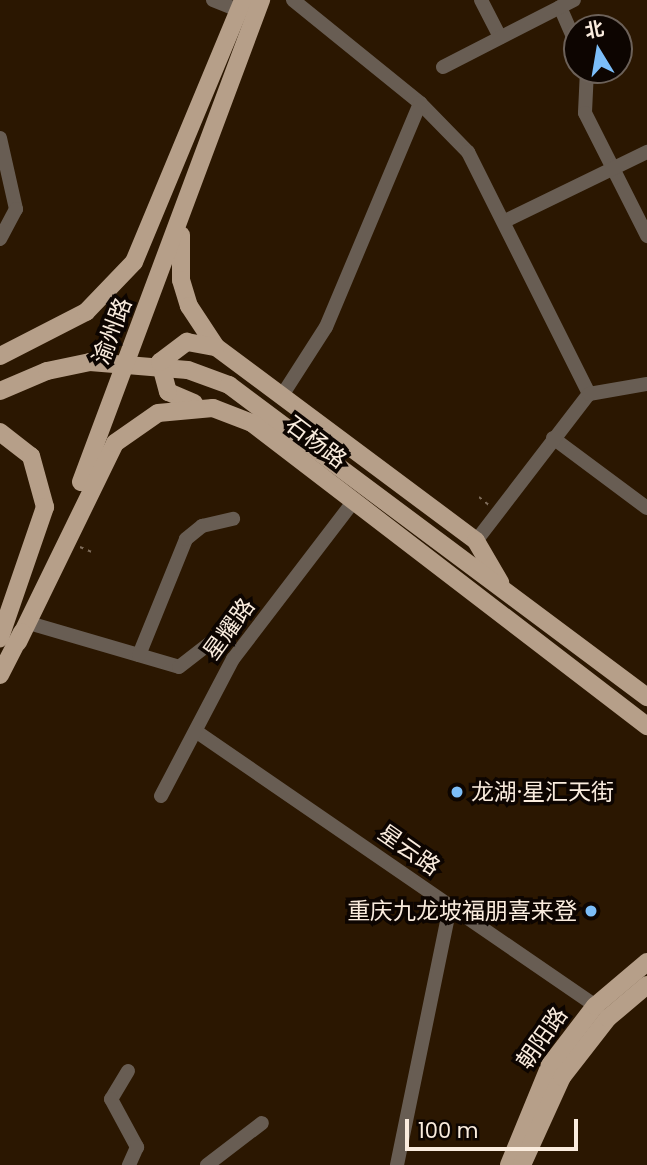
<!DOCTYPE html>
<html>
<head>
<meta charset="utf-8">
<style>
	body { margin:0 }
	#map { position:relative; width:647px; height:1165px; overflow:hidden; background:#2b1701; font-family:Poppins,"Noto Sans SC",sans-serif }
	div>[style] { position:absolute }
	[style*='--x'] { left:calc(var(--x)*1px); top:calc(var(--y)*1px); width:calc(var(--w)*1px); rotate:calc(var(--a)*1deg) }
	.path>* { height:2px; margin-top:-1px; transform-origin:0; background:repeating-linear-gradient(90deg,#7e6c5a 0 3.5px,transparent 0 8.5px) }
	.minor>* { height:14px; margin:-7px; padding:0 7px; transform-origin:7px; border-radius:7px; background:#685d53 }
	.major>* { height:18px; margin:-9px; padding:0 9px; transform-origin:9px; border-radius:9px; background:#b69f89 }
	.dots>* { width:19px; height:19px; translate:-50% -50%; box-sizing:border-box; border:4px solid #0d0501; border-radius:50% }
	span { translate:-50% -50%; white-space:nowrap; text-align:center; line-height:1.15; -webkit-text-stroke:7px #0d0501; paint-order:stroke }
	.street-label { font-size:23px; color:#faecde }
	.poi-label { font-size:23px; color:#faecde }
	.left { translate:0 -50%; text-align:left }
	.right { translate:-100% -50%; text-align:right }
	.north { position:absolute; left:563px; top:14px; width:70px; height:70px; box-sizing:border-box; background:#0d0501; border:2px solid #6c6159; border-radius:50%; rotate:349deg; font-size:19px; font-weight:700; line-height:28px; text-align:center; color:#faecde }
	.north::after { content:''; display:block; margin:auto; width:24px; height:32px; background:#7cbef9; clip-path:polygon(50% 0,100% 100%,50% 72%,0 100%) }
	.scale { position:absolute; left:405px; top:1119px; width:173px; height:32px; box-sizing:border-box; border:4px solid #faecde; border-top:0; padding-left:9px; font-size:21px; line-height:24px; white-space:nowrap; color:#faecde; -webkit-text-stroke:5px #0d0501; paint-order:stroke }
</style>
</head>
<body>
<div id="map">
	<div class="path">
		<div style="--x:479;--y:497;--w:13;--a:39"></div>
		<div style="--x:80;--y:547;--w:15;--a:23"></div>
	</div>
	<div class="minor">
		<div style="--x:213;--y:0;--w:27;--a:22"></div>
		<div style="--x:293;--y:0;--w:164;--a:39"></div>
		<div style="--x:481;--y:0;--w:42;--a:62.8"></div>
		<div style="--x:560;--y:7;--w:43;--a:66.4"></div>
		<div style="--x:443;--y:67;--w:147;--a:-27.1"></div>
		<div style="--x:587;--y:70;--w:43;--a:92.7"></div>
		<div style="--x:585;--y:113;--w:138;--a:63.2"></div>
		<div style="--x:0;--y:138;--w:73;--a:77.3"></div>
		<div style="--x:16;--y:209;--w:34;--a:118"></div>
		<div style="--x:507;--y:220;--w:156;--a:-25.9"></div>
		<div style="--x:281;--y:397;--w:83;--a:-57.3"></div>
		<div style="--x:326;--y:327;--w:243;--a:-67.2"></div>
		<div style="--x:420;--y:103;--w:69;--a:45.6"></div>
		<div style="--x:468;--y:152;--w:271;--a:63.4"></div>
		<div style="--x:553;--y:438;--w:117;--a:36.7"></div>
		<div style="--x:476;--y:541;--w:185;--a:-52.5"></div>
		<div style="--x:589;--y:394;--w:59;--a:-9.8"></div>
		<div style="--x:29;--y:623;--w:156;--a:16.3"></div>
		<div style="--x:179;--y:667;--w:51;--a:-37.8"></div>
		<div style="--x:139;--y:655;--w:125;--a:-67.9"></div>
		<div style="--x:186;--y:539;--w:21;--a:-39"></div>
		<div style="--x:202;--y:526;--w:32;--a:-13"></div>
		<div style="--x:197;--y:732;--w:483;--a:34.5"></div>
		<div style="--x:161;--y:796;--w:155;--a:-62.3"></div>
		<div style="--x:233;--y:659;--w:199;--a:-52.6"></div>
		<div style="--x:128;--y:1071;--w:33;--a:121"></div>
		<div style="--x:111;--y:1099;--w:55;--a:61.6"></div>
		<div style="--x:137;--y:1147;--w:20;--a:114"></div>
		<div style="--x:207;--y:1165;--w:69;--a:-37.4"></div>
		<div style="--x:397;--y:1165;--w:264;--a:-78.4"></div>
	</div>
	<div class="major">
		<div style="--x:181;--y:235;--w:45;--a:90"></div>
		<div style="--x:181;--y:280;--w:27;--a:73"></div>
		<div style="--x:189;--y:306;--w:49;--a:56.6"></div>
		<div style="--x:216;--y:347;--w:324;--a:36.7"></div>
		<div style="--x:476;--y:541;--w:48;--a:59.7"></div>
		<div style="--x:0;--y:356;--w:97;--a:-27.1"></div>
		<div style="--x:86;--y:312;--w:69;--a:-46.2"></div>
		<div style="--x:134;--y:262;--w:284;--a:-67.4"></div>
		<div style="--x:0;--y:391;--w:51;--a:-23.1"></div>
		<div style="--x:47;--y:371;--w:44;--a:-11.8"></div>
		<div style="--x:90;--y:362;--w:98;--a:4.7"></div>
		<div style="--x:188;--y:370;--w:44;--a:20.1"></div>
		<div style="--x:229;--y:385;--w:522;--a:36.74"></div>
		<div style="--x:194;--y:403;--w:28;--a:-157"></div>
		<div style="--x:168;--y:392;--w:31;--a:-105"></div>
		<div style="--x:160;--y:362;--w:34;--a:-37"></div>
		<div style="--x:187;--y:342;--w:29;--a:10"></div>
		<div style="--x:0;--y:432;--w:39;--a:38"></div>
		<div style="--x:31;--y:456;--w:53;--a:74.6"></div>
		<div style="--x:45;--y:507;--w:139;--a:109"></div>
		<div style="--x:81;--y:482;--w:515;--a:-69.52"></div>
		<div style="--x:18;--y:642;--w:221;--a:-64"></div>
		<div style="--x:115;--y:443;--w:52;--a:-34.9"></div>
		<div style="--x:158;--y:413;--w:55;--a:-5.2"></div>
		<div style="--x:213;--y:408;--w:42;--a:21"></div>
		<div style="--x:252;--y:423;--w:498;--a:37.5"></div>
		<div style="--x:0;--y:675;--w:48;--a:-62.9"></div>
		<div style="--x:509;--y:1165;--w:108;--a:-67.7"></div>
		<div style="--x:550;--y:1065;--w:74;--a:-52.7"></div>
		<div style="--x:595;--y:1006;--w:68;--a:-40.2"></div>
		<div style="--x:522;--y:1165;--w:97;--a:-65.6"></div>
		<div style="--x:562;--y:1077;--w:75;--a:-52.1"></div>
		<div style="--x:608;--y:1018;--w:51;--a:-40.2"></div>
	</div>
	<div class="dots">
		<div style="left:457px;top:792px;background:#7cbef9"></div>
		<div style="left:591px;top:911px;background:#7cbef9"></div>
	</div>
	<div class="street-label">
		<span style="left:112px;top:331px;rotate:-69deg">渝州路</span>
		<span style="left:316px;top:442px;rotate:37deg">石杨路</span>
		<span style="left:229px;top:629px;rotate:-54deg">星耀路</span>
		<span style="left:409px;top:850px;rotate:35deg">星云路</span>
		<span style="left:542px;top:1038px;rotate:-55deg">朝阳路</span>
	</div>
	<div class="poi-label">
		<span class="left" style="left:471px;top:792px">龙湖·星汇天街</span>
		<span class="right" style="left:577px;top:911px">重庆九龙坡福朋喜来登</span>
	</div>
	<div class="north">北</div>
	<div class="scale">100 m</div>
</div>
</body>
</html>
